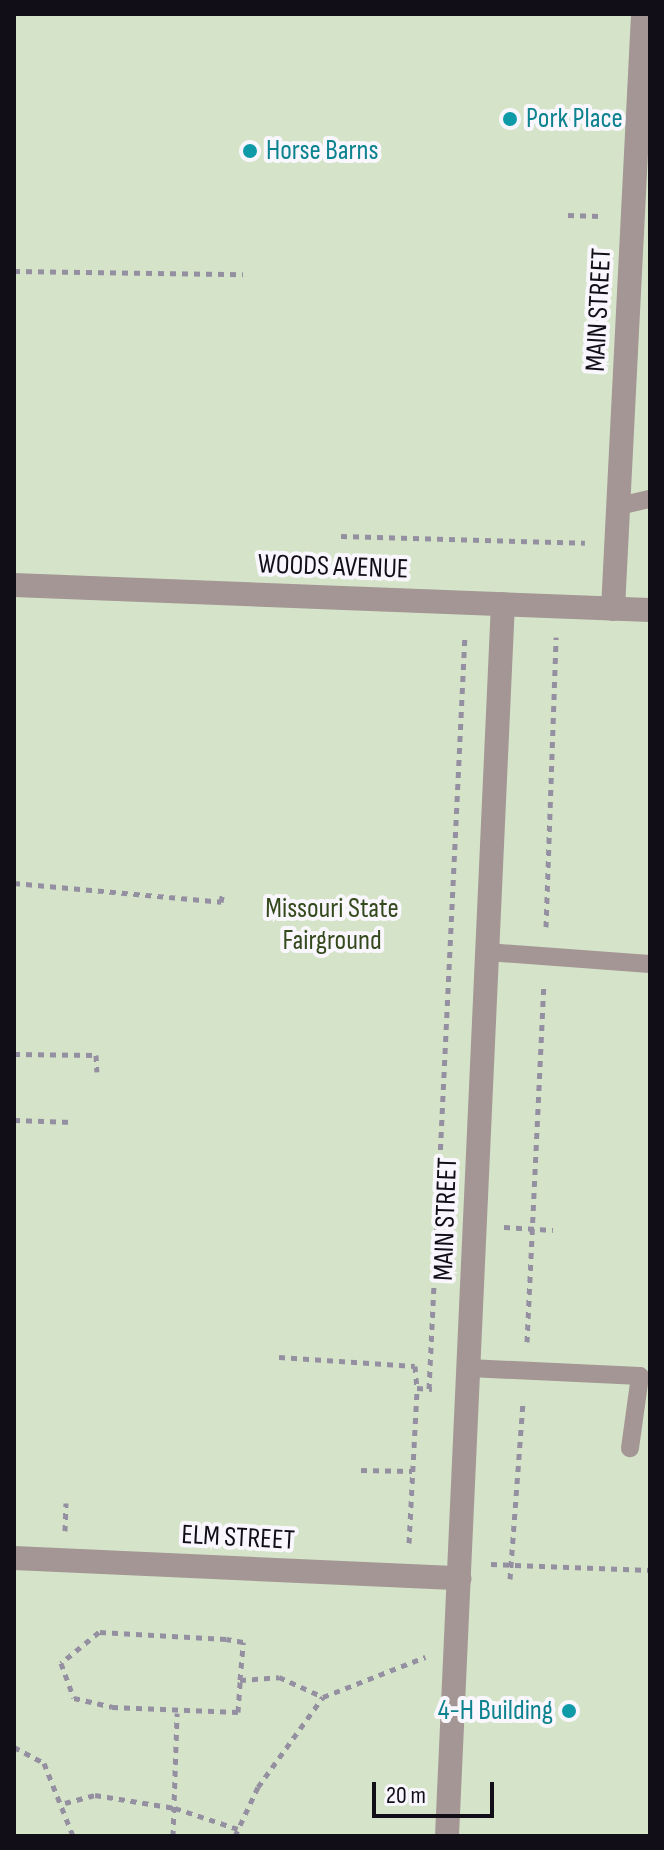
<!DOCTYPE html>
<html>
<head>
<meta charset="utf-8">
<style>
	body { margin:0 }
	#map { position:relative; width:664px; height:1850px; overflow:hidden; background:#ede7fd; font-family:"Sofia Sans Condensed",sans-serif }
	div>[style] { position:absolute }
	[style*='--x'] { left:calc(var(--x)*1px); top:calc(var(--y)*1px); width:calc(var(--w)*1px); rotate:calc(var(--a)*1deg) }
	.green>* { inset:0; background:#d5e4c9 }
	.path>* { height:5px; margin-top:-2.5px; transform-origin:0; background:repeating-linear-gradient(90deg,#9590a1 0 6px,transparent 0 12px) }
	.lane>* { height:18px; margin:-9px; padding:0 9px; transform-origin:9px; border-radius:9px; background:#a49695 }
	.street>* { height:24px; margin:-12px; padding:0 12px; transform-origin:12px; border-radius:12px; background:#a49695 }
	.dots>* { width:22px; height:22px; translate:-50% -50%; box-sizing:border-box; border:4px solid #f9f7fd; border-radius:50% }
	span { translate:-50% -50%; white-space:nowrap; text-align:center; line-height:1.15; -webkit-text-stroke:8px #f9f7fd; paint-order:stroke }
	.culture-label { font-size:28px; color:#0d838f }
	.left { translate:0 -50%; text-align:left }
	.right { translate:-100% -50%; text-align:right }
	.street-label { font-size:28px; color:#110e17 }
	.park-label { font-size:28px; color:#344a1d }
	.frame { position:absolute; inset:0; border:16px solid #110e17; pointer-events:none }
	.scale { position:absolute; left:372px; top:1782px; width:122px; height:36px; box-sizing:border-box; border:4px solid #110e17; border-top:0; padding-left:10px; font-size:24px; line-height:28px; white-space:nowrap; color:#110e17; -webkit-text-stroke:6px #f9f7fd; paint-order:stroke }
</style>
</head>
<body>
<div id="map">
	<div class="green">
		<div style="clip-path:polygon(14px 14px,650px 14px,650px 1836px,14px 1836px)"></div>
	</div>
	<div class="path">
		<div style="--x:568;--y:215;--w:32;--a:2"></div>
		<div style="--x:14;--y:271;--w:229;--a:0.8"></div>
		<div style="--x:341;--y:536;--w:244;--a:1.6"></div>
		<div style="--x:14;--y:883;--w:208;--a:5.2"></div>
		<div style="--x:221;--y:902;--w:10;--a:-79"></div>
		<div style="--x:546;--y:927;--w:290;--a:-88"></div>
		<div style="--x:14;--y:1054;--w:82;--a:0.7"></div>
		<div style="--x:96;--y:1055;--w:17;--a:87"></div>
		<div style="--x:14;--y:1120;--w:59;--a:1.9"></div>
		<div style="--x:504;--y:1227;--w:49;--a:3.5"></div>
		<div style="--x:527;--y:1342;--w:357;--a:-87.3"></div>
		<div style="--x:279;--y:1357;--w:136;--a:3.8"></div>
		<div style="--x:415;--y:1366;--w:22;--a:85"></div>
		<div style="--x:429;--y:1389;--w:755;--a:-87.27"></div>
		<div style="--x:361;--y:1470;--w:51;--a:1.1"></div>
		<div style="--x:65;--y:1531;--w:28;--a:-88"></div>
		<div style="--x:409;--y:1543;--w:155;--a:-87"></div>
		<div style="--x:417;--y:1388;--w:15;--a:4"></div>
		<div style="--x:491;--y:1564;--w:159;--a:2.2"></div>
		<div style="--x:510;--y:1579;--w:179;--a:-85.8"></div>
		<div style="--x:240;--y:1680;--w:38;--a:-85"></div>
		<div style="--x:243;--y:1642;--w:17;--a:-170"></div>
		<div style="--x:226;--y:1639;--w:127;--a:-176.8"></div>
		<div style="--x:99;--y:1632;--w:49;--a:140.8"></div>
		<div style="--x:61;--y:1663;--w:37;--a:70"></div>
		<div style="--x:74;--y:1698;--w:39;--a:13"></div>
		<div style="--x:112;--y:1707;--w:126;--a:2.3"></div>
		<div style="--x:238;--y:1712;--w:32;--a:-86"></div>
		<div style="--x:240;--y:1680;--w:39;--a:-4"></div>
		<div style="--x:279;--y:1677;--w:48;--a:24.4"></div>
		<div style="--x:14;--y:1747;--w:34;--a:28"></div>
		<div style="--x:44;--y:1763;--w:79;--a:68.3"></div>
		<div style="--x:65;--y:1803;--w:31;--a:-15"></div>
		<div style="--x:95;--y:1795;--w:81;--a:9.2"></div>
		<div style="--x:175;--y:1808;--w:66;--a:18.4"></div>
		<div style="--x:173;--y:1836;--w:123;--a:-88.1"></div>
		<div style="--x:235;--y:1836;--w:54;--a:-64.9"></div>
		<div style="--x:258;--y:1787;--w:111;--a:-54.2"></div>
		<div style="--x:323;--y:1697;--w:110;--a:-21.4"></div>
	</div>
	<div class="lane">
		<div style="--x:619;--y:506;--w:32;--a:-13"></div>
		<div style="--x:487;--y:952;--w:163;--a:4.2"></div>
		<div style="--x:469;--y:1368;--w:171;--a:2.7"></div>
		<div style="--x:640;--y:1376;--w:73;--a:97.9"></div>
	</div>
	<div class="street">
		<div style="--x:14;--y:585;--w:636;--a:2.25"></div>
		<div style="--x:613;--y:609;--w:596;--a:-87.11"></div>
		<div style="--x:14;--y:1558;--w:446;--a:2.6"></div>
		<div style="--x:447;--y:1836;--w:1233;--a:-87.4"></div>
	</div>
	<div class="dots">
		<div style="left:510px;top:119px;background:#0f9aa8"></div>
		<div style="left:250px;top:151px;background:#0f9aa8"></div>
		<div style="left:569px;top:1711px;background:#0f9aa8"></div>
	</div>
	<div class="culture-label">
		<span class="left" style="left:526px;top:119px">Pork Place</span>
		<span class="left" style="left:266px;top:151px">Horse Barns</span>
		<span class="right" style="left:553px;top:1711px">4-H Building</span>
	</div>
	<div class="street-label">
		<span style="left:599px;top:310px;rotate:-87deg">MAIN STREET</span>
		<span style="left:333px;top:567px;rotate:2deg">WOODS AVENUE</span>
		<span style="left:446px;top:1219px;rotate:-88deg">MAIN STREET</span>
		<span style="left:238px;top:1538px;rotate:3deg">ELM STREET</span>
	</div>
	<div class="park-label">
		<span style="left:332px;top:925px">Missouri State<br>Fairground</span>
	</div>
	<div class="frame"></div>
	<div class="scale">20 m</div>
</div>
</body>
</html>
